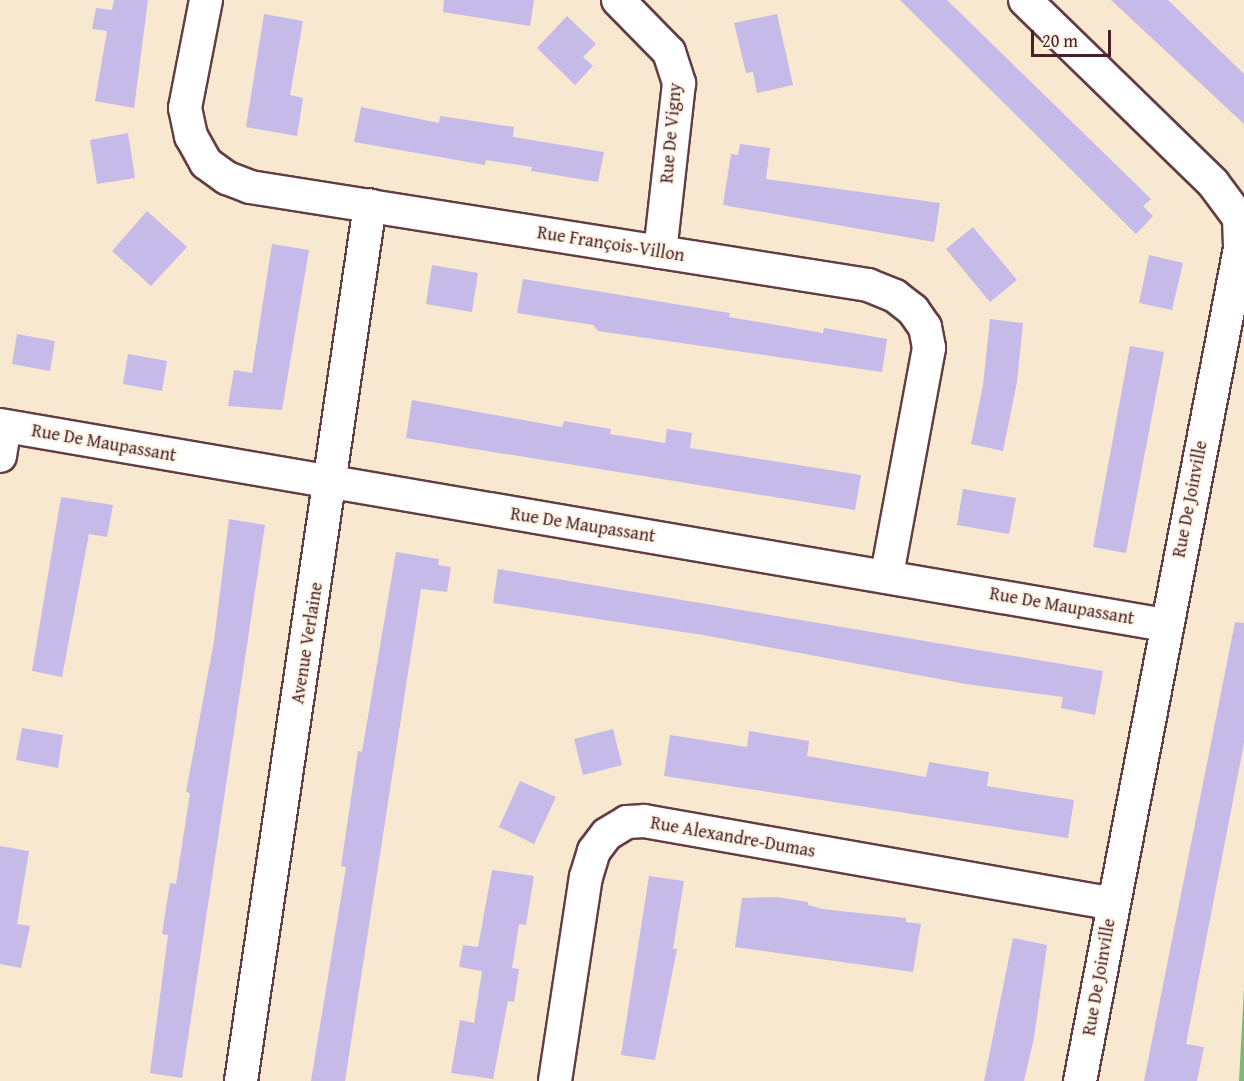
<!DOCTYPE html>
<html>
<head>
<meta charset="utf-8">
<style>
	body { margin:0 }
	#map { position:relative; width:1244px; height:1081px; overflow:hidden; background:#f8e8d0; font-family:"Gentium Book Plus",serif }
	div>[style] { position:absolute }
	[style*='--x'] { left:calc(var(--x)*1px); top:calc(var(--y)*1px); width:calc(var(--w)*1px); rotate:calc(var(--a)*1deg) }
	.forest>* { inset:0; background:#7db979 }
	.building>* { inset:0; background:#c6bae9 }
	.roads { filter:drop-shadow(2px 0 #643d44) drop-shadow(-2px 0 #643d44) drop-shadow(0 2px #643d44) drop-shadow(0 -2px #643d44) }
	.minor>* { height:32px; margin:-16px; padding:0 16px; transform-origin:16px; border-radius:16px; background:#fff }
	span { translate:-50% -50%; white-space:nowrap; text-align:center; line-height:1.15; -webkit-text-stroke:4.5px #fcf5e5; paint-order:stroke }
	.street-label { font-size:18px; color:#4a1f2b }
	.scale { position:absolute; left:1031px; top:30px; width:80px; height:27px; box-sizing:border-box; border:3px solid #4a1f2b; border-top:0; padding-left:8px; font-size:18px; line-height:21px; white-space:nowrap; color:#4a1f2b; -webkit-text-stroke:4px #fcf5e5; paint-order:stroke }
</style>
</head>
<body>
<div id="map">
	<div class="forest">
		<div style="clip-path:polygon(1244px 988px,1244px 1081px,1238px 1081px,1239px 1081px)"></div>
	</div>
	<div class="building">
		<div style="clip-path:polygon(114px 0,148px 0,134px 108px,95px 101px,107px 31px,92px 29px,96px 8px,112px 10px)"></div>
		<div style="clip-path:polygon(444px 0,534px 0,530px 26px,443px 12px)"></div>
		<div style="clip-path:polygon(900px 0,947px 0,1151px 199px,1143px 206px,1153px 216px,1136px 234px)"></div>
		<div style="clip-path:polygon(1111px 0,1168px 0,1244px 74px,1244px 124px)"></div>
		<div style="clip-path:polygon(264px 14px,303px 21px,290px 95px,303px 98px,297px 136px,246px 127px)"></div>
		<div style="clip-path:polygon(777px 14px,793px 85px,757px 93px,753px 72px,746px 73px,734px 23px)"></div>
		<div style="clip-path:polygon(567px 16px,596px 44px,583px 57px,593px 66px,575px 85px,537px 48px)"></div>
		<div style="clip-path:polygon(361px 107px,439px 123px,440px 116px,514px 127px,513px 137px,604px 152px,598px 182px,531px 171px,532px 167px,486px 160px,485px 165px,354px 142px)"></div>
		<div style="clip-path:polygon(128px 133px,135px 178px,97px 184px,90px 140px)"></div>
		<div style="clip-path:polygon(740px 144px,770px 148px,766px 179px,940px 203px,934px 242px,723px 205px,731px 154px,738px 155px)"></div>
		<div style="clip-path:polygon(147px 211px,187px 247px,151px 286px,112px 251px)"></div>
		<div style="clip-path:polygon(973px 227px,1017px 280px,990px 302px,946px 249px)"></div>
		<div style="clip-path:polygon(272px 244px,309px 250px,282px 410px,228px 406px,234px 370px,252px 373px)"></div>
		<div style="clip-path:polygon(1149px 255px,1183px 263px,1172px 310px,1139px 303px)"></div>
		<div style="clip-path:polygon(432px 265px,478px 273px,472px 312px,426px 304px)"></div>
		<div style="clip-path:polygon(523px 279px,730px 313px,729px 317px,823px 333px,824px 328px,887px 339px,882px 372px,598px 331px,593px 325px,517px 313px)"></div>
		<div style="clip-path:polygon(990px 319px,1023px 323px,1017px 382px,1003px 451px,971px 444px,983px 385px)"></div>
		<div style="clip-path:polygon(17px 334px,55px 341px,50px 371px,12px 364px)"></div>
		<div style="clip-path:polygon(1130px 346px,1164px 352px,1126px 553px,1093px 547px)"></div>
		<div style="clip-path:polygon(128px 354px,167px 361px,162px 391px,123px 384px)"></div>
		<div style="clip-path:polygon(412px 400px,562px 427px,564px 421px,611px 429px,610px 434px,665px 443px,667px 429px,692px 433px,690px 448px,861px 475px,855px 510px,406px 438px)"></div>
		<div style="clip-path:polygon(963px 489px,1016px 498px,1009px 534px,957px 525px)"></div>
		<div style="clip-path:polygon(61px 497px,113px 505px,107px 537px,89px 534px,62px 677px,32px 671px)"></div>
		<div style="clip-path:polygon(229px 519px,265px 525px,182px 1078px,150px 1073px,168px 935px,162px 934px,170px 883px,176px 884px,190px 793px,186px 792px,214px 641px)"></div>
		<div style="clip-path:polygon(396px 552px,439px 559px,438px 565px,451px 567px,447px 592px,421px 589px,345px 1081px,311px 1081px,346px 867px,341px 866px,358px 751px,362px 752px)"></div>
		<div style="clip-path:polygon(498px 569px,1103px 671px,1095px 715px,1061px 708px,1063px 697px,966px 684px,703px 635px,493px 603px)"></div>
		<div style="clip-path:polygon(1235px 622px,1244px 623px,1244px 743px,1186px 1044px,1204px 1047px,1197px 1081px,1144px 1081px)"></div>
		<div style="clip-path:polygon(22px 728px,63px 735px,58px 768px,16px 760px)"></div>
		<div style="clip-path:polygon(613px 729px,622px 765px,583px 775px,574px 739px)"></div>
		<div style="clip-path:polygon(749px 731px,809px 741px,807px 756px,926px 777px,929px 762px,989px 772px,987px 786px,1074px 800px,1068px 838px,664px 776px,670px 735px,747px 747px)"></div>
		<div style="clip-path:polygon(520px 781px,556px 797px,534px 844px,499px 827px)"></div>
		<div style="clip-path:polygon(0 846px,29px 851px,17px 924px,30px 926px,21px 968px,0 964px)"></div>
		<div style="clip-path:polygon(492px 870px,534px 876px,526px 925px,519px 924px,512px 968px,519px 969px,514px 1002px,508px 1001px,493px 1079px,451px 1073px,460px 1020px,474px 1023px,482px 971px,459px 967px,463px 945px,478px 947px)"></div>
		<div style="clip-path:polygon(649px 876px,684px 881px,673px 949px,677px 949px,655px 1060px,621px 1055px)"></div>
		<div style="clip-path:polygon(776px 897px,808px 902px,808px 905px,822px 909px,906px 918px,906px 922px,921px 924px,913px 972px,735px 947px,742px 898px)"></div>
		<div style="clip-path:polygon(1013px 938px,1047px 945px,1034px 1038px,1024px 1081px,984px 1081px)"></div>
	</div>
	<div class="roads">
		<div class="minor">
			<div style="--x:206;--y:0;--w:110;--a:101"></div>
			<div style="--x:185;--y:108;--w:29;--a:78"></div>
			<div style="--x:191;--y:136;--w:31;--a:61"></div>
			<div style="--x:206;--y:163;--w:26;--a:36"></div>
			<div style="--x:227;--y:178;--w:25;--a:21"></div>
			<div style="--x:250;--y:187;--w:626;--a:9.01"></div>
			<div style="--x:868;--y:285;--w:29;--a:22"></div>
			<div style="--x:895;--y:296;--w:23;--a:38"></div>
			<div style="--x:913;--y:310;--w:21;--a:55"></div>
			<div style="--x:925;--y:327;--w:21;--a:79"></div>
			<div style="--x:929;--y:348;--w:231;--a:100.5"></div>
			<div style="--x:618;--y:0;--w:73;--a:45.6"></div>
			<div style="--x:669;--y:52;--w:33;--a:72"></div>
			<div style="--x:679;--y:83;--w:170;--a:96.4"></div>
			<div style="--x:1025;--y:0;--w:262;--a:44.2"></div>
			<div style="--x:1213;--y:183;--w:44;--a:53.4"></div>
			<div style="--x:1239;--y:218;--w:30;--a:88"></div>
			<div style="--x:1240;--y:248;--w:848;--a:100.87"></div>
			<div style="--x:0;--y:425;--w:1182;--a:9.74"></div>
			<div style="--x:0;--y:456;--w:30;--a:-81"></div>
			<div style="--x:241;--y:1081;--w:885;--a:-81.62"></div>
			<div style="--x:555;--y:1081;--w:206;--a:-81.4"></div>
			<div style="--x:586;--y:877;--w:27;--a:-73"></div>
			<div style="--x:594;--y:851;--w:21;--a:-53"></div>
			<div style="--x:607;--y:834;--w:23;--a:-31"></div>
			<div style="--x:627;--y:822;--w:17;--a:-3"></div>
			<div style="--x:644;--y:821;--w:476;--a:10"></div>
		</div>
	</div>
	<div class="street-label">
		<span style="left:671px;top:133px;rotate:-85deg">Rue De Vigny</span>
		<span style="left:611px;top:244px;rotate:9deg">Rue François-Villon</span>
		<span style="left:104px;top:443px;rotate:10deg">Rue De Maupassant</span>
		<span style="left:1190px;top:499px;rotate:-79deg">Rue De Joinville</span>
		<span style="left:583px;top:525px;rotate:9deg">Rue De Maupassant</span>
		<span style="left:1062px;top:606px;rotate:10deg">Rue De Maupassant</span>
		<span style="left:307px;top:643px;rotate:-81deg">Avenue Verlaine</span>
		<span style="left:733px;top:837px;rotate:10deg">Rue Alexandre-Dumas</span>
		<span style="left:1099px;top:977px;rotate:-80deg">Rue De Joinville</span>
	</div>
	<div class="scale">20 m</div>
</div>
</body>
</html>
